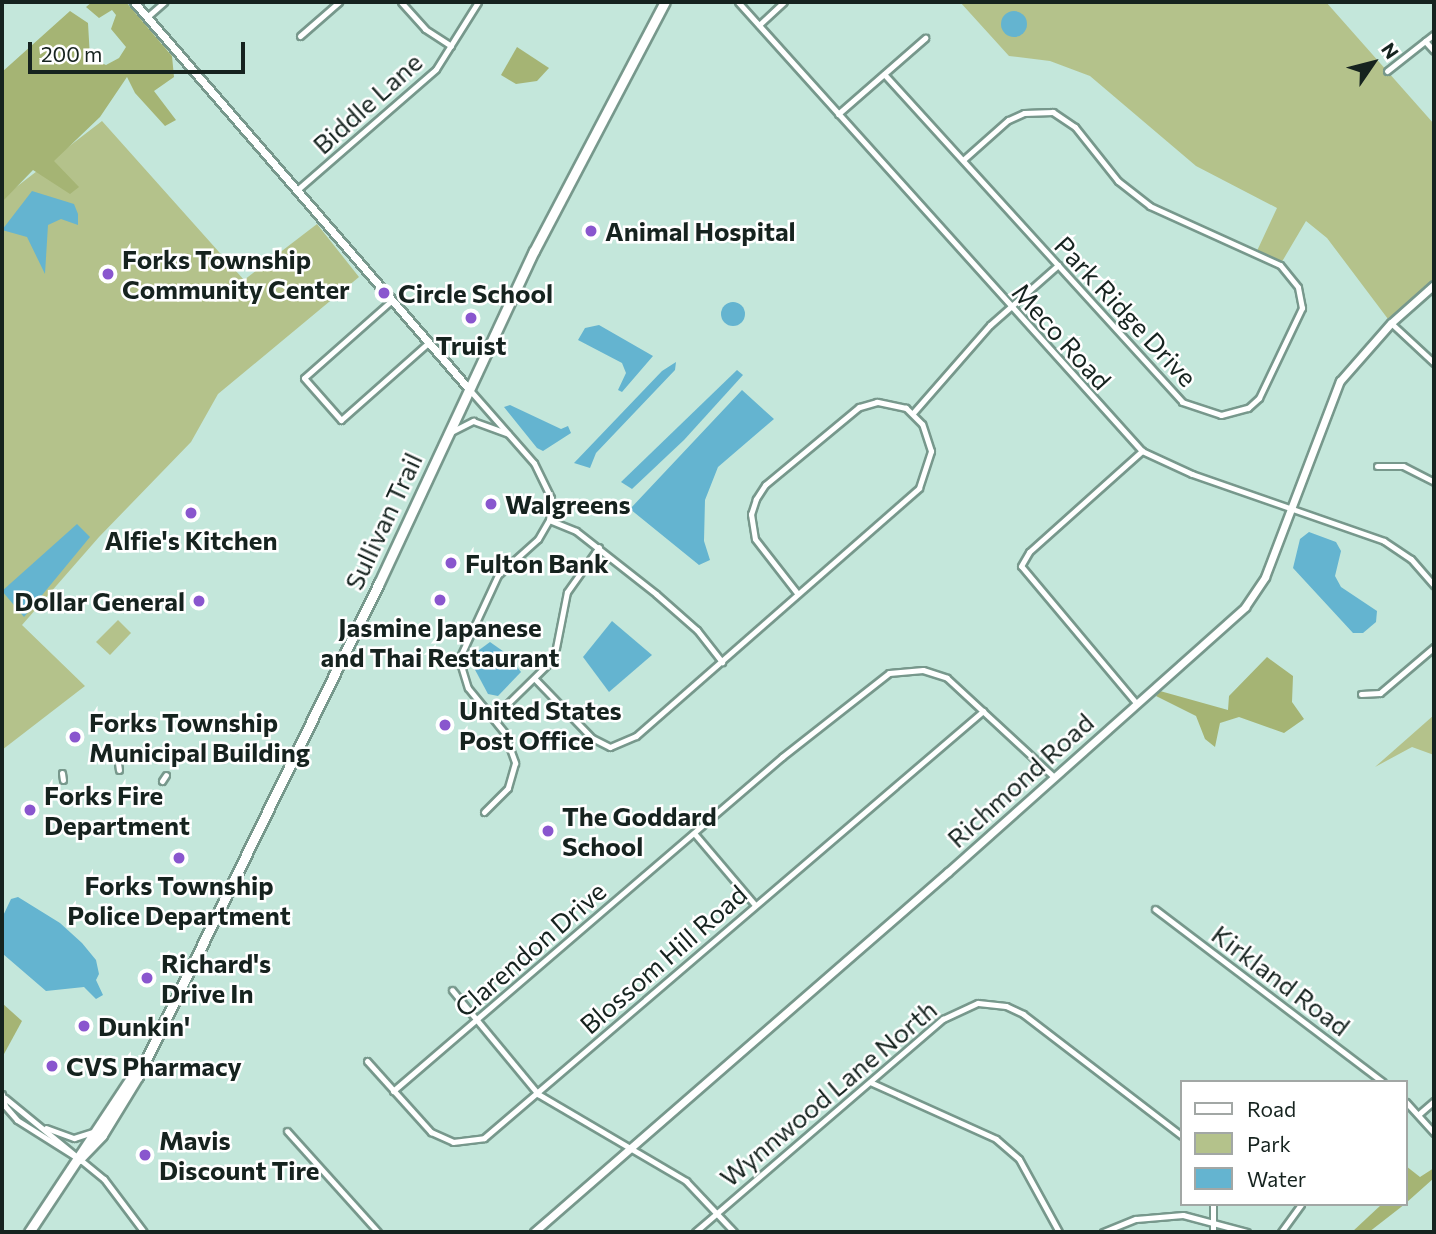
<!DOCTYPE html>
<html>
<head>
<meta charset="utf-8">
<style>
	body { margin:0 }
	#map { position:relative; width:1436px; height:1234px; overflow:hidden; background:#c4e7db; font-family:Commissioner,sans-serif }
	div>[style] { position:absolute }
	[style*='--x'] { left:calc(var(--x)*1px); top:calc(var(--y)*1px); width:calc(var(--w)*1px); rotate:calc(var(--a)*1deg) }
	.green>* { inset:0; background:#b4c28b }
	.forest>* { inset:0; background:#a5b474 }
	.water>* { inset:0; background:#64b4d0 }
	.round { border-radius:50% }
	.roads { filter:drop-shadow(2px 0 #77988c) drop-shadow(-2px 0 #77988c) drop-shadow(0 2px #77988c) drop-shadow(0 -2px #77988c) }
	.minor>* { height:5px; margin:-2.5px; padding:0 2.5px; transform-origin:2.5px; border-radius:2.5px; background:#fff }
	.tertiary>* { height:7px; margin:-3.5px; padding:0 3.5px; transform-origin:3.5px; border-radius:3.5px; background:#fff }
	.primary>* { height:9px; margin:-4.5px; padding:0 4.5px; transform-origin:4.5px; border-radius:4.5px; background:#fff }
	.dots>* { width:19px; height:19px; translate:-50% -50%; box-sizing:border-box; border:4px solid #fff; border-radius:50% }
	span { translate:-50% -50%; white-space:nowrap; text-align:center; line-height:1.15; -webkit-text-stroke:5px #fff; paint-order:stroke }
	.street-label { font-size:26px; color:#16231f }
	.poi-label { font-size:26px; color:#16231f; font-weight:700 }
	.left { translate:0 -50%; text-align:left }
	.right { translate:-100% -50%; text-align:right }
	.frame { position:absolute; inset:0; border:4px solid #16231f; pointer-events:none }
	.legend { position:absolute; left:1180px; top:1080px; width:228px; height:126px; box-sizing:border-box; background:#fff; border:2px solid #a2a7a5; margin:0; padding:9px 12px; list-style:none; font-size:21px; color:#16231f }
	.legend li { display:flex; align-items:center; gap:14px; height:35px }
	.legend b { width:35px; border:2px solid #a2a7a5 }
	.north { position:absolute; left:1338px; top:28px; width:70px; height:70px; -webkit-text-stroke:5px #fff; paint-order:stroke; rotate:55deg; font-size:19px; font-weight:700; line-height:28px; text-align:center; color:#16231f }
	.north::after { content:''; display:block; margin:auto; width:24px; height:32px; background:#16231f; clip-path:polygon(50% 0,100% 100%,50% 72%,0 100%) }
	.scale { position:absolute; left:28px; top:42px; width:217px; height:32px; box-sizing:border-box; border:4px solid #16231f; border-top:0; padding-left:9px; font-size:21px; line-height:24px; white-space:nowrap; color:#16231f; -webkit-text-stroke:5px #fff; paint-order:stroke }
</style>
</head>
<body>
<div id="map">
	<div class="green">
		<div style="clip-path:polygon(960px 2px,1326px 2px,1434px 124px,1434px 285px,1391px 323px,1327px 238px,1306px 221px,1280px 265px,1256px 253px,1277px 208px,1196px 166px,1090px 76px,1050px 61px,1009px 56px)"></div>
		<div style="clip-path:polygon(102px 121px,244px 280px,317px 224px,359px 277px,218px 394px,191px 442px,99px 537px,22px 625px,85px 686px,2px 750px,2px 198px)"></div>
		<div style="clip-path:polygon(118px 620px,131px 633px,110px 655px,96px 642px)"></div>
		<div style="clip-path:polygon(1434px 715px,1434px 755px,1412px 747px,1375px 767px)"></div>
	</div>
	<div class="forest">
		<div style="clip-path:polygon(92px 2px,126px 2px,172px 56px,174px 77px,154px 91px,176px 120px,165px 126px,135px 93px,127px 77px,100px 117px,54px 161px,79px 187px,70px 194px,33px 170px,2px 202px,2px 72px,70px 11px,88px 23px,90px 58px,106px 65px,119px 58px,126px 47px,111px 29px,116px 15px,112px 10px,99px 18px,86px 7px)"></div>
		<div style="clip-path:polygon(517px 47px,549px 68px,537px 81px,516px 84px,501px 75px)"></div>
		<div style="clip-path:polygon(1267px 657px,1293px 676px,1292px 702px,1304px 719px,1284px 733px,1239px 717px,1220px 723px,1215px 747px,1205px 739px,1196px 716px,1156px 696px,1160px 691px,1228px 710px,1229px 696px)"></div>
		<div style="clip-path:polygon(2px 1003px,22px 1021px,4px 1054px,2px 1054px)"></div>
		<div style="clip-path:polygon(1406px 1166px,1420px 1177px,1434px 1168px,1434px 1178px,1406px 1203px)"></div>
		<div style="clip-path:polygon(1382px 1204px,1405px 1204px,1369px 1232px,1352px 1232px)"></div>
	</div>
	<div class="water">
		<div class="round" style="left:1001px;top:11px;width:26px;height:26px"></div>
		<div style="clip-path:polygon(32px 191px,74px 204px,78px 214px,78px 225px,61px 219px,48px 225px,45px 274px,27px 237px,2px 230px)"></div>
		<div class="round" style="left:721px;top:302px;width:24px;height:24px"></div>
		<div style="clip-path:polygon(599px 325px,653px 356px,622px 392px,618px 390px,626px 373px,622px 363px,578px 340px,585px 328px)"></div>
		<div style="clip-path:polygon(676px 362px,675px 370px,596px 453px,590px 468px,574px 463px,662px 371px)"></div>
		<div style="clip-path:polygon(737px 370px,743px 375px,684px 440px,632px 489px,621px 482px)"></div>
		<div style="clip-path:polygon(742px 390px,774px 419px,718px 467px,705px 500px,704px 541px,710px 560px,699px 565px,630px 509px)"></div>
		<div style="clip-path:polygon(510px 405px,561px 429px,568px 426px,571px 433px,543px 451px,537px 448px,504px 407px)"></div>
		<div style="clip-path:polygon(77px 524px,90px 537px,24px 617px,2px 591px)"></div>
		<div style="clip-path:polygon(1309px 532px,1336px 542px,1341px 551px,1335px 576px,1341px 587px,1377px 611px,1376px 622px,1363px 633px,1353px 633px,1293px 568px,1300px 539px)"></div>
		<div style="clip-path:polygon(612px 621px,652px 655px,609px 692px,583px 657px)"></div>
		<div style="clip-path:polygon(490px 642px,507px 654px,521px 672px,498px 696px,488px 694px,473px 666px,475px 653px)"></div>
		<div style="clip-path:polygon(18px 897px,60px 923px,82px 943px,96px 960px,99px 974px,96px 980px,103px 995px,96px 999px,84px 987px,46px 991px,3px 954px,2px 918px,11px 899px)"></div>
	</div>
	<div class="roads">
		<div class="minor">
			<div style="--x:401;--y:2;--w:36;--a:48"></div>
			<div style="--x:425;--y:29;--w:31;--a:33"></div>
			<div style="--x:738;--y:2;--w:604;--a:48.02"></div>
			<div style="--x:1142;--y:451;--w:55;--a:24.7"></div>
			<div style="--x:1192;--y:474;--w:203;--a:19.2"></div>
			<div style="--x:1384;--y:541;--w:32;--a:34"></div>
			<div style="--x:1411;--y:559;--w:35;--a:49"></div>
			<div style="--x:147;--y:17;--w:23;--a:-41"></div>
			<div style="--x:759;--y:25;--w:34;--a:-43"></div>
			<div style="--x:300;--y:36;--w:52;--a:-41.1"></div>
			<div style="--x:1425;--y:41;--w:13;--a:48"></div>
			<div style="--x:1387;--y:71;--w:60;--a:-38.2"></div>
			<div style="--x:884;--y:74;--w:443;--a:47.7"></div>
			<div style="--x:1182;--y:402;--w:41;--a:18.4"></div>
			<div style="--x:1221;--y:415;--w:28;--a:-15"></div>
			<div style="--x:1248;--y:408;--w:15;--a:-42"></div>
			<div style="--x:1259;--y:398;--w:100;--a:-64.5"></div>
			<div style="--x:1302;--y:308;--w:21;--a:-101"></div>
			<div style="--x:1298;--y:287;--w:28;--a:-129"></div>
			<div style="--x:1280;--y:265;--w:143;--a:-155.6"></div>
			<div style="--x:1150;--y:206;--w:41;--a:-142"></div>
			<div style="--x:1118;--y:181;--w:69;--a:-128.5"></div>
			<div style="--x:1075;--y:127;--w:27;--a:-146"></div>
			<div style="--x:1053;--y:112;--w:29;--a:178"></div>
			<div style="--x:1024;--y:113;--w:17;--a:156"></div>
			<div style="--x:1008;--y:120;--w:60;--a:138.4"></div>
			<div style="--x:838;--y:114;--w:116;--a:-41.1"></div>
			<div style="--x:297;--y:190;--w:184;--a:-41"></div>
			<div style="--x:436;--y:69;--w:79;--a:-57.9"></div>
			<div style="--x:391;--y:301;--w:116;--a:138.5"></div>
			<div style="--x:304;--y:378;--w:56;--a:48.6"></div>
			<div style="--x:341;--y:420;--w:116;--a:-41.5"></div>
			<div style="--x:1391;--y:323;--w:59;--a:42.9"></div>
			<div style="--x:468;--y:388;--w:100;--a:48.7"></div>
			<div style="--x:534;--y:463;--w:39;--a:64"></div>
			<div style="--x:551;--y:498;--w:22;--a:95"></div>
			<div style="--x:549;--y:520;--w:22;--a:120"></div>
			<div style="--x:538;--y:539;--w:54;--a:138"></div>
			<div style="--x:498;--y:575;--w:93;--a:114.9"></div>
			<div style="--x:459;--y:659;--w:30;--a:73"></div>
			<div style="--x:468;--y:688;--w:57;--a:50.7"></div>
			<div style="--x:504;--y:732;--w:33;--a:70"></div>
			<div style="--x:515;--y:763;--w:26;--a:106"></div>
			<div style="--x:508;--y:788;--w:34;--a:135"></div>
			<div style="--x:913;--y:413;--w:117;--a:-48.8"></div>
			<div style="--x:990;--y:325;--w:91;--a:-41.4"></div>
			<div style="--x:451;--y:432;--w:25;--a:-27"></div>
			<div style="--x:473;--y:421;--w:37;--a:20"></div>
			<div style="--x:1377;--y:466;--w:26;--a:0"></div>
			<div style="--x:1403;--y:466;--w:35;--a:27"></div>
			<div style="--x:549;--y:520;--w:29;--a:22"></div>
			<div style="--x:576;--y:531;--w:102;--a:38.2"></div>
			<div style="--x:656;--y:594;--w:55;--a:41.3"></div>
			<div style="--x:697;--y:630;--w:41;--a:52"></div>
			<div style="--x:535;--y:679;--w:82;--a:46"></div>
			<div style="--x:592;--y:738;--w:20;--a:27"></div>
			<div style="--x:610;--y:747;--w:28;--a:-23"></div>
			<div style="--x:636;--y:736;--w:376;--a:-41.2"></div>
			<div style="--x:919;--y:488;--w:39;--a:-72"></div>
			<div style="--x:931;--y:451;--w:28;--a:-108"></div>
			<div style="--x:922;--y:424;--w:23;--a:-135"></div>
			<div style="--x:906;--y:408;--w:30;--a:-168"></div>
			<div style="--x:877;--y:402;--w:19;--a:164"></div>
			<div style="--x:859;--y:407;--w:122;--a:140.3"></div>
			<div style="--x:765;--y:485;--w:17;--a:123"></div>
			<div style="--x:756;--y:499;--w:16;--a:108"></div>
			<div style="--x:751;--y:514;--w:25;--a:81"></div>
			<div style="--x:755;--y:539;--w:68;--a:52.1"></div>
			<div style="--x:1361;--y:694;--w:19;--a:-3"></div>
			<div style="--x:1380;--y:693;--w:71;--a:-40.4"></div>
			<div style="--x:1137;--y:704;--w:180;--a:-130"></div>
			<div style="--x:1021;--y:566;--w:16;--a:-60"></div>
			<div style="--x:1029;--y:552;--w:152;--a:-41.8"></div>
			<div style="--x:493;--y:718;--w:86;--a:-44.5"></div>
			<div style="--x:554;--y:658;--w:67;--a:-78.9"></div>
			<div style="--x:567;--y:592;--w:55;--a:-54.6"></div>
			<div style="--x:118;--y:763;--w:7;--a:82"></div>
			<div style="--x:62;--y:773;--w:7;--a:82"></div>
			<div style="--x:162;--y:781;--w:7;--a:-56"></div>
			<div style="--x:694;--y:833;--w:94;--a:49.7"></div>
			<div style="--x:1155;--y:909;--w:286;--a:37.2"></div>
			<div style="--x:452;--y:990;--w:135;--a:50.4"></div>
			<div style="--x:538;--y:1094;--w:172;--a:30.4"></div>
			<div style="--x:686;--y:1181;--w:70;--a:46.7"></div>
			<div style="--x:367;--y:1061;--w:96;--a:48"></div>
			<div style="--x:431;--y:1132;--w:24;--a:24"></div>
			<div style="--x:453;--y:1142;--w:31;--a:-7"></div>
			<div style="--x:484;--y:1138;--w:657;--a:-40.55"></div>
			<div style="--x:870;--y:1082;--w:138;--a:24.3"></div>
			<div style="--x:996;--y:1139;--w:30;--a:41"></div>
			<div style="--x:1019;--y:1159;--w:83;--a:61.3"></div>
			<div style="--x:393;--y:1091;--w:513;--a:-40.65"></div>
			<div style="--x:782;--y:757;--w:136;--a:-38.1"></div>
			<div style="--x:889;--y:673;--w:34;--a:-5"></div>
			<div style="--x:923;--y:670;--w:25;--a:18"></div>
			<div style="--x:947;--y:678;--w:146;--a:42.8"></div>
			<div style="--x:2;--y:1094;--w:12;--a:76"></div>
			<div style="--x:5;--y:1106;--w:18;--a:49"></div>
			<div style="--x:17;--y:1120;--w:73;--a:32.2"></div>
			<div style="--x:5;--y:1098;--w:128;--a:39.3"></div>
			<div style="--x:104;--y:1179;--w:66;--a:53"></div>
			<div style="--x:1406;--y:1102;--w:42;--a:47.9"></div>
			<div style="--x:1419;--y:1114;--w:20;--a:-41"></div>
			<div style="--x:46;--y:1128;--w:30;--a:20"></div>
			<div style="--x:74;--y:1138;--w:20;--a:-18"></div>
			<div style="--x:287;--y:1131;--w:136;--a:48"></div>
			<div style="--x:1213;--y:1204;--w:28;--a:90"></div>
			<div style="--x:695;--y:1232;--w:327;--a:-40.7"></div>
			<div style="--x:943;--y:1019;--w:38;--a:-25"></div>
			<div style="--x:978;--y:1003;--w:28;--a:6"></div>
			<div style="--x:1006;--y:1006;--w:19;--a:25"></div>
			<div style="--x:1023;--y:1014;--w:200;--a:37.5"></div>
			<div style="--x:1103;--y:1232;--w:35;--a:-22"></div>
			<div style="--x:1136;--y:1219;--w:47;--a:-4.9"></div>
			<div style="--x:1183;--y:1215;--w:66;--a:14.9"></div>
			<div style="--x:1281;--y:1232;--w:34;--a:-54"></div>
		</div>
		<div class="tertiary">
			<div style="--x:134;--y:2;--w:510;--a:49.13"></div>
			<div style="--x:534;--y:1232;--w:549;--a:-41.01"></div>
			<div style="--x:948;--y:872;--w:398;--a:-41.7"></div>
			<div style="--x:1245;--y:607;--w:36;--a:-56"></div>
			<div style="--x:1265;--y:577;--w:210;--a:-69.1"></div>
			<div style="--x:1340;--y:381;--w:77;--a:-48.7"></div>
			<div style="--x:1391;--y:323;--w:57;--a:-41.5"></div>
		</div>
		<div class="primary">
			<div style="--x:79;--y:1159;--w:33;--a:-46"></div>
			<div style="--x:102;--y:1135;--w:69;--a:-58.6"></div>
			<div style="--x:138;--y:1076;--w:549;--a:-63.95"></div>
			<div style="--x:379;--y:583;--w:366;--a:-65"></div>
			<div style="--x:534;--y:251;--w:281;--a:-62.3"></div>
			<div style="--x:29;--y:1232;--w:192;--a:-56.5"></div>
		</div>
	</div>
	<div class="dots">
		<div style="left:591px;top:231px;background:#8956ce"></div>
		<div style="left:108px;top:274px;background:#8956ce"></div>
		<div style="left:384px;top:293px;background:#8956ce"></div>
		<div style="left:471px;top:318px;background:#8956ce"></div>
		<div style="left:491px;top:504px;background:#8956ce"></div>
		<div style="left:191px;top:513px;background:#8956ce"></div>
		<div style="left:451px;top:563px;background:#8956ce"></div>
		<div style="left:440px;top:600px;background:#8956ce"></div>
		<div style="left:199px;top:601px;background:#8956ce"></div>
		<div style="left:445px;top:725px;background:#8956ce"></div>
		<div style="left:75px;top:737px;background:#8956ce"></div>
		<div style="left:30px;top:810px;background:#8956ce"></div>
		<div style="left:548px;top:831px;background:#8956ce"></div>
		<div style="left:179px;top:858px;background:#8956ce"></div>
		<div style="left:147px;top:978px;background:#8956ce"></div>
		<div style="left:84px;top:1026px;background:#8956ce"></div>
		<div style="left:52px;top:1066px;background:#8956ce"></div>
		<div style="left:145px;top:1155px;background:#8956ce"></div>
	</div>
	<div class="street-label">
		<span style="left:367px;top:103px;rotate:-42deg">Biddle Lane</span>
		<span style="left:1126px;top:311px;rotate:47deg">Park Ridge Drive</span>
		<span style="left:1062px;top:336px;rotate:48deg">Meco Road</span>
		<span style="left:383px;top:521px;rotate:-65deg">Sullivan Trail</span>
		<span style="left:1020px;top:780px;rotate:-42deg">Richmond Road</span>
		<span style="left:530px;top:949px;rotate:-41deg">Clarendon Drive</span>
		<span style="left:663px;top:959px;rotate:-41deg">Blossom Hill Road</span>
		<span style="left:1281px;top:980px;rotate:37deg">Kirkland Road</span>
		<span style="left:828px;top:1093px;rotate:-40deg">Wynnwood Lane North</span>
	</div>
	<div class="poi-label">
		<span class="left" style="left:605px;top:231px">Animal Hospital</span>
		<span class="left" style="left:122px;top:274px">Forks Township<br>Community Center</span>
		<span class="left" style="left:398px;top:293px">Circle School</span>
		<span style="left:471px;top:345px">Truist</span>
		<span class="left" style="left:505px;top:504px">Walgreens</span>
		<span style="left:191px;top:540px">Alfie's Kitchen</span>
		<span class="left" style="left:465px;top:563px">Fulton Bank</span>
		<span class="right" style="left:185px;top:601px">Dollar General</span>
		<span style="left:440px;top:642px">Jasmine Japanese<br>and Thai Restaurant</span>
		<span class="left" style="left:459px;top:725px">United States<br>Post Office</span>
		<span class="left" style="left:89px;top:737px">Forks Township<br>Municipal Building</span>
		<span class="left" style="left:44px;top:810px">Forks Fire<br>Department</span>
		<span class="left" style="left:562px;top:831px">The Goddard<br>School</span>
		<span style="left:179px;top:900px">Forks Township<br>Police Department</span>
		<span class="left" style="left:161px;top:978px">Richard's<br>Drive In</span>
		<span class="left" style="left:98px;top:1026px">Dunkin'</span>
		<span class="left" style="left:66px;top:1066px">CVS Pharmacy</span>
		<span class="left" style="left:159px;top:1155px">Mavis<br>Discount Tire</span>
	</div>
	<div class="frame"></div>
	<ul class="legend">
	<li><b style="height:9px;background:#fff"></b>Road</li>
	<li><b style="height:19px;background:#b4c28b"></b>Park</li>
	<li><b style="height:19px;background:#64b4d0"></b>Water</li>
	</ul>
	<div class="north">N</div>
	<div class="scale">200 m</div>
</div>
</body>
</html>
